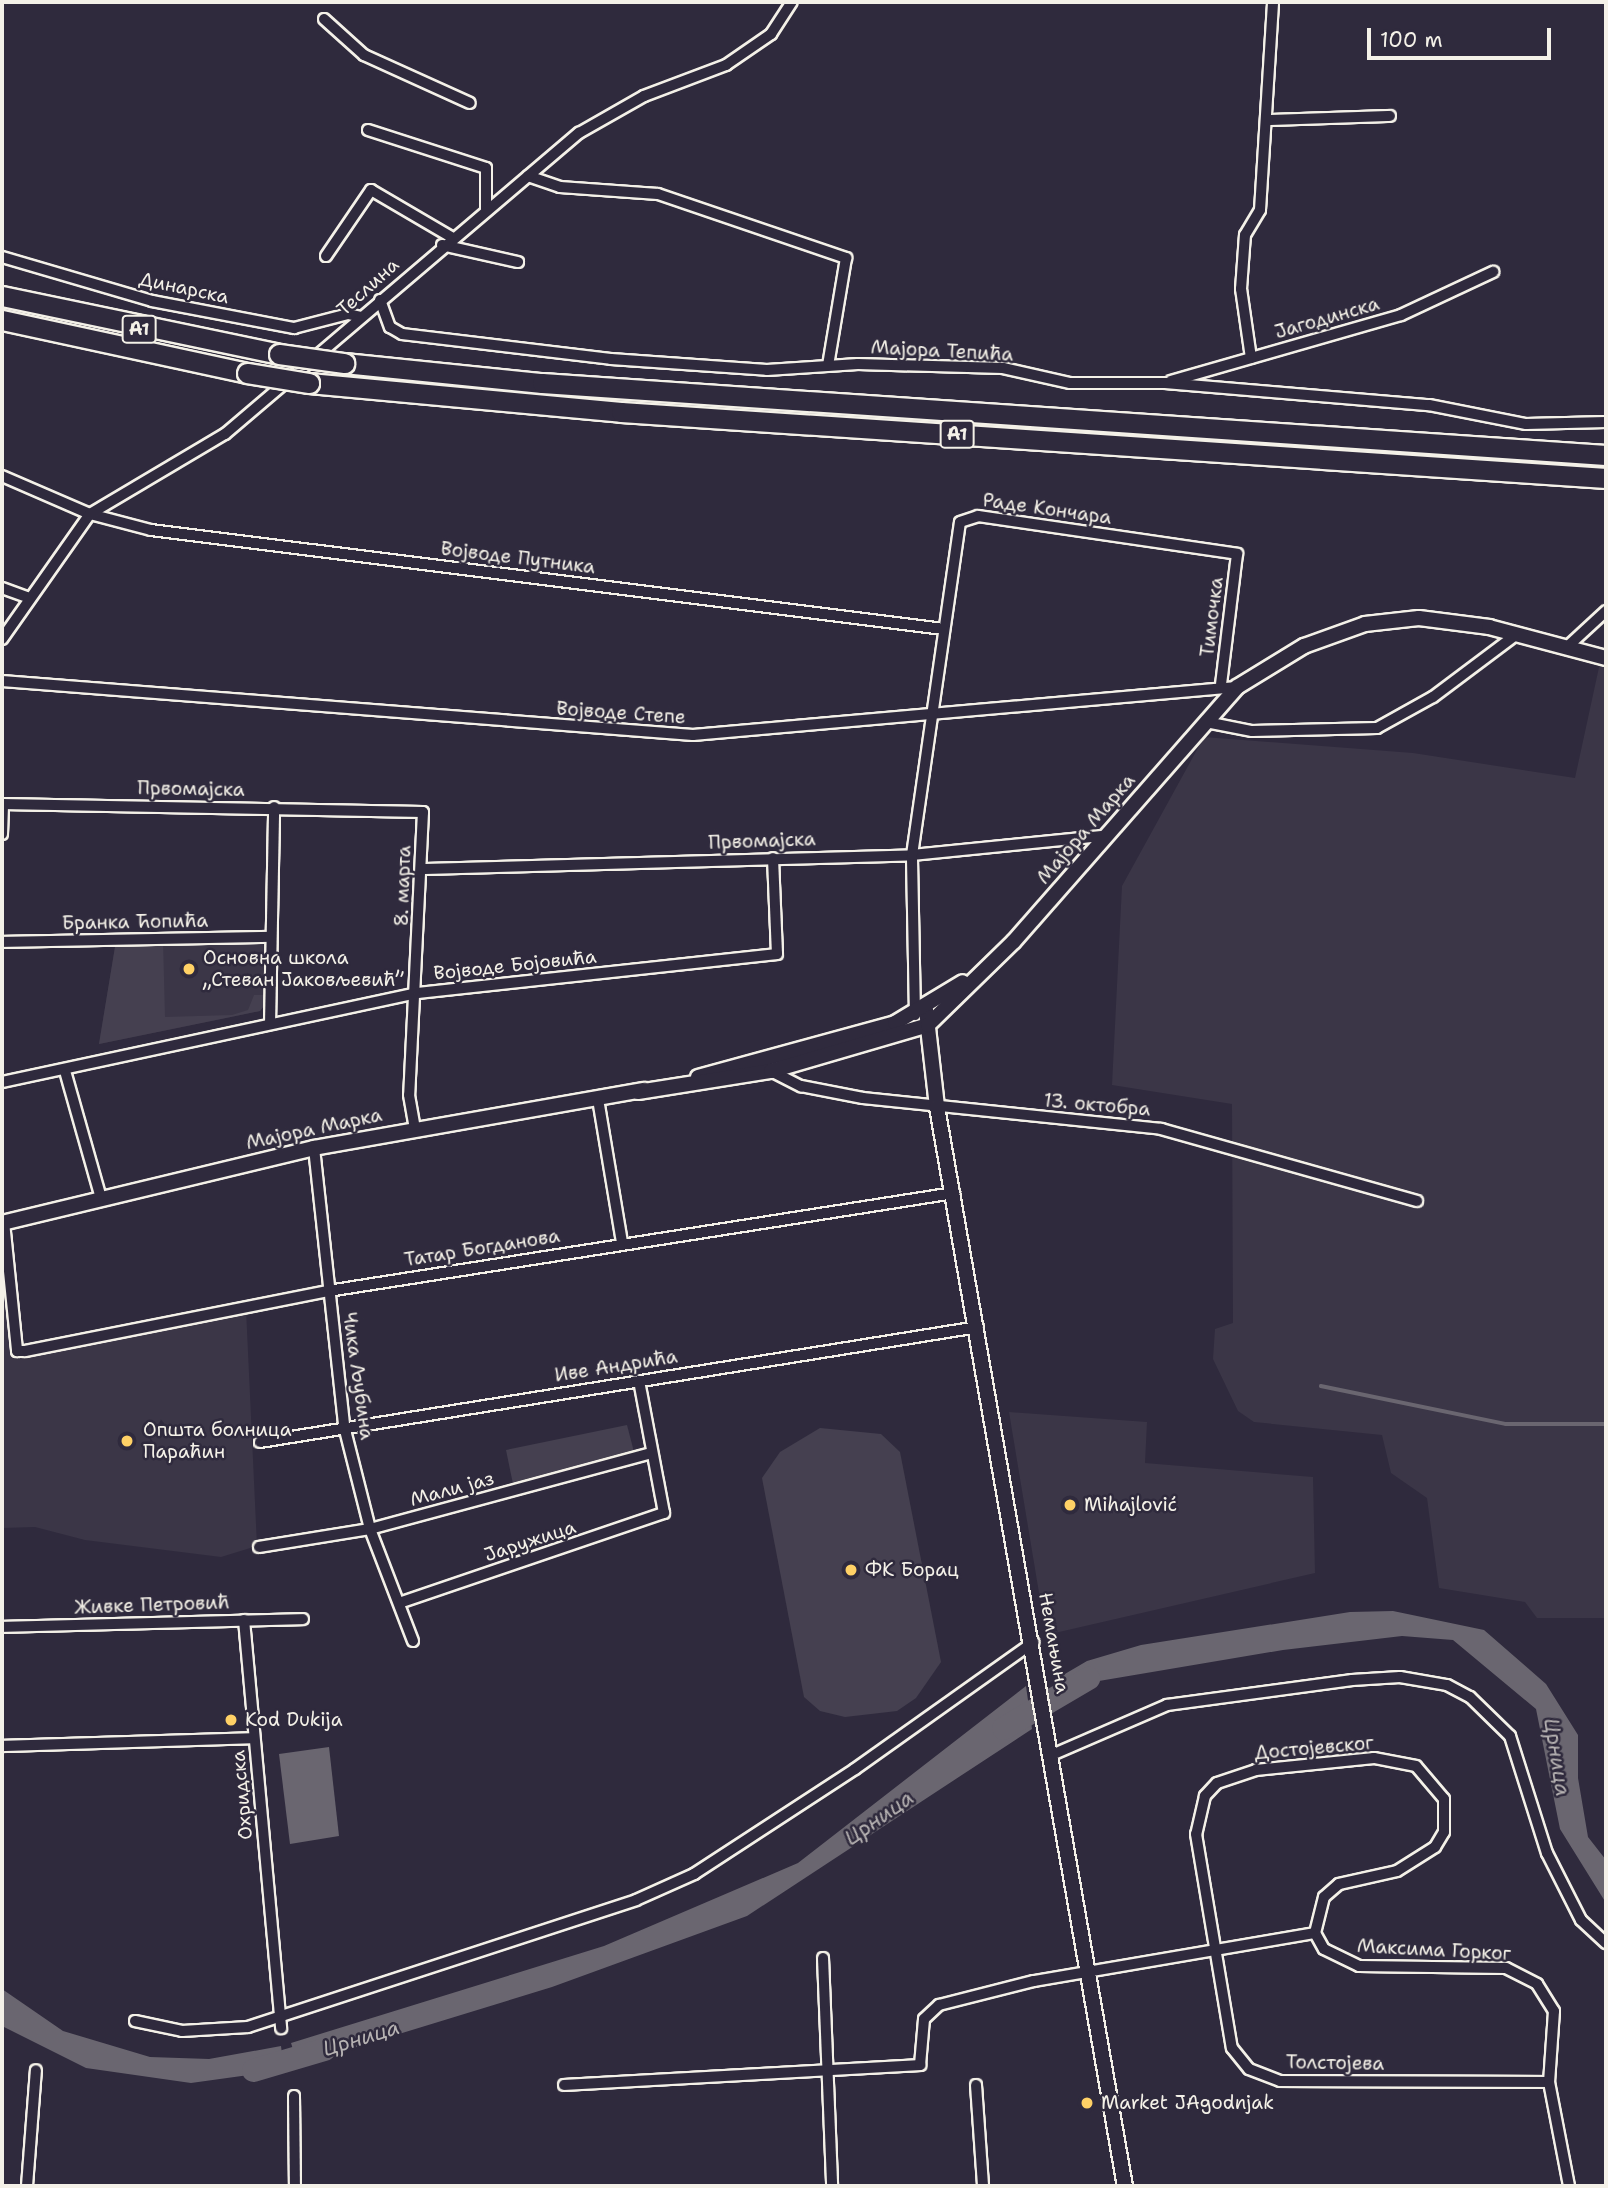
<!DOCTYPE html>
<html>
<head>
<meta charset="utf-8">
<style>
	body { margin:0 }
	#map { position:relative; width:1608px; height:2188px; overflow:hidden; background:#2f2a3d; font-family:"Shantell Sans",sans-serif }
	div>[style] { position:absolute }
	[style*='--x'] { left:calc(var(--x)*1px); top:calc(var(--y)*1px); width:calc(var(--w)*1px); rotate:calc(var(--a)*1deg) }
	.built>* { inset:0; background:#3b3647 }
	.green>* { inset:0; background:#454050 }
	.water>* { inset:0; background:#6a6670 }
	.stream>* { height:3.5px; margin:-1.75px; padding:0 1.75px; transform-origin:1.75px; border-radius:1.75px; background:#6a6670 }
	.river>* { height:23px; margin:-11.5px; padding:0 11.5px; transform-origin:11.5px; border-radius:11.5px; background:#6a6670 }
	.roads { filter:drop-shadow(2px 0 #f4f1e8) drop-shadow(-2px 0 #f4f1e8) drop-shadow(0 2px #f4f1e8) drop-shadow(0 -2px #f4f1e8) }
	.street>* { height:10px; margin:-5px; padding:0 5px; transform-origin:5px; border-radius:5px; background:#2f2a3d }
	.secondary>* { height:14px; margin:-7px; padding:0 7px; transform-origin:7px; border-radius:7px; background:#2f2a3d }
	.highway>* { height:19px; margin:-9.5px; padding:0 9.5px; transform-origin:9.5px; border-radius:9.5px; background:#2f2a3d }
	.bridges { filter:drop-shadow(2px 0 #f4f1e8) drop-shadow(-2px 0 #f4f1e8) drop-shadow(0 2px #f4f1e8) drop-shadow(0 -2px #f4f1e8) }
	.highway-bridge>* { height:19px; margin:-9.5px; padding:0 9.5px; transform-origin:9.5px; border-radius:9.5px; background:#2f2a3d }
	.dots>* { width:19px; height:19px; translate:-50% -50%; box-sizing:border-box; border:4px solid #2f2a3d; border-radius:50% }
	span { translate:-50% -50%; white-space:nowrap; text-align:center; line-height:1.15; -webkit-text-stroke:5px #2f2a3d; paint-order:stroke }
	.shield-label span { padding:2px 5px; background:#2f2a3d; border:2px solid; border-radius:5px; -webkit-text-stroke-width:0 }
	.shield-label { font-size:18px; color:#f4f1e8; font-weight:700 }
	.street-label { font-size:19px; color:#f4f1e8 }
	.poi-label { font-size:19px; color:#f4f1e8 }
	.left { translate:0 -50%; text-align:left }
	.water-label { font-size:21px; color:#b6b2b2; font-style:italic }
	.frame { position:absolute; inset:0; border:4px solid #f4f1e8; pointer-events:none }
	.scale { position:absolute; left:1367px; top:28px; width:184px; height:32px; box-sizing:border-box; border:4px solid #f4f1e8; border-top:0; padding-left:9px; font-size:21px; line-height:24px; white-space:nowrap; color:#f4f1e8; -webkit-text-stroke:5px #2f2a3d; paint-order:stroke }
</style>
</head>
<body>
<div id="map">
	<div class="built">
		<div style="clip-path:polygon(1606px 635px,1606px 1618px,1537px 1618px,1525px 1602px,1439px 1588px,1427px 1498px,1391px 1473px,1382px 1435px,1254px 1422px,1238px 1411px,1213px 1359px,1215px 1329px,1233px 1323px,1232px 1104px,1112px 1085px,1122px 886px,1204px 737px,1413px 753px,1575px 778px)"></div>
		<div style="clip-path:polygon(263px 938px,267px 1002px,260px 1011px,99px 1044px,116px 941px)"></div>
		<div style="clip-path:polygon(2px 1256px,14px 1354px,246px 1309px,257px 1546px,221px 1557px,85px 1540px,35px 1527px,2px 1528px)"></div>
		<div style="clip-path:polygon(1009px 1412px,1147px 1422px,1145px 1463px,1313px 1477px,1315px 1573px,1046px 1635px)"></div>
	</div>
	<div class="green">
		<div style="clip-path:polygon(163px 940px,165px 1017px,232px 1015px,248px 1010px,254px 995px,267px 995px,267px 1002px,260px 1011px,99px 1044px,116px 941px)"></div>
		<div style="clip-path:polygon(627px 1425px,634px 1452px,513px 1484px,506px 1450px)"></div>
		<div style="clip-path:polygon(820px 1428px,881px 1434px,900px 1452px,941px 1662px,916px 1698px,897px 1711px,845px 1717px,820px 1711px,804px 1697px,762px 1478px,780px 1452px)"></div>
	</div>
	<div class="water">
		<div style="clip-path:polygon(1393px 1611px,1484px 1630px,1546px 1684px,1578px 1735px,1578px 1778px,1588px 1837px,1606px 1860px,1606px 1903px,1560px 1829px,1536px 1709px,1453px 1640px,1402px 1636px,1283px 1650px,1093px 1682px,1062px 1698px,1058px 1678px,1087px 1661px,1141px 1645px,1350px 1612px)"></div>
		<div style="clip-path:polygon(1026px 1686px,1032px 1729px,747px 1916px,552px 1987px,298px 2065px,291px 2043px,604px 1946px,798px 1863px)"></div>
		<div style="clip-path:polygon(329px 1747px,339px 1836px,290px 1844px,279px 1754px)"></div>
		<div style="clip-path:polygon(2px 1989px,63px 2031px,150px 2057px,209px 2059px,281px 2046px,284px 2070px,191px 2083px,86px 2068px,2px 2026px)"></div>
	</div>
	<div class="stream">
		<div style="--x:1321;--y:1386;--w:189;--a:11.6"></div>
		<div style="--x:1506;--y:1424;--w:100;--a:0"></div>
	</div>
	<div class="river">
		<div style="--x:1003;--y:1728;--w:99;--a:-30.5"></div>
		<div style="--x:253;--y:2070;--w:74;--a:-16.5"></div>
	</div>
	<div class="roads">
		<div class="street">
			<div style="--x:324;--y:19;--w:54;--a:42"></div>
			<div style="--x:364;--y:55;--w:116;--a:24.4"></div>
			<div style="--x:1268;--y:120;--w:122;--a:-1.9"></div>
			<div style="--x:368;--y:130;--w:124;--a:17.9"></div>
			<div style="--x:486;--y:168;--w:41;--a:90"></div>
			<div style="--x:528;--y:176;--w:34;--a:19"></div>
			<div style="--x:560;--y:187;--w:98;--a:4.1"></div>
			<div style="--x:658;--y:194;--w:199;--a:18.8"></div>
			<div style="--x:846;--y:258;--w:109;--a:99.5"></div>
			<div style="--x:442;--y:245;--w:78;--a:12.6"></div>
			<div style="--x:326;--y:256;--w:80;--a:-55.7"></div>
			<div style="--x:371;--y:190;--w:93;--a:30.4"></div>
			<div style="--x:2;--y:257;--w:156;--a:16.3"></div>
			<div style="--x:152;--y:301;--w:145;--a:10.8"></div>
			<div style="--x:294;--y:328;--w:56;--a:-14.5"></div>
			<div style="--x:348;--y:314;--w:13;--a:13"></div>
			<div style="--x:380;--y:300;--w:29;--a:70"></div>
			<div style="--x:390;--y:327;--w:14;--a:30"></div>
			<div style="--x:402;--y:334;--w:210;--a:6.8"></div>
			<div style="--x:611;--y:359;--w:156;--a:4"></div>
			<div style="--x:767;--y:370;--w:91;--a:-3.8"></div>
			<div style="--x:858;--y:364;--w:145;--a:1.6"></div>
			<div style="--x:1003;--y:368;--w:69;--a:12.6"></div>
			<div style="--x:1070;--y:383;--w:95;--a:0"></div>
			<div style="--x:1165;--y:383;--w:265;--a:4.8"></div>
			<div style="--x:1429;--y:405;--w:99;--a:11.1"></div>
			<div style="--x:1526;--y:424;--w:80;--a:-1.4"></div>
			<div style="--x:1251;--y:358;--w:70;--a:-98.2"></div>
			<div style="--x:1241;--y:289;--w:54;--a:-85.8"></div>
			<div style="--x:1245;--y:235;--w:29;--a:-59"></div>
			<div style="--x:1260;--y:210;--w:208;--a:-86.4"></div>
			<div style="--x:1171;--y:381;--w:239;--a:-16"></div>
			<div style="--x:1401;--y:315;--w:102;--a:-25.1"></div>
			<div style="--x:2;--y:476;--w:96;--a:23.4"></div>
			<div style="--x:90;--y:514;--w:63;--a:14.7"></div>
			<div style="--x:151;--y:530;--w:799;--a:7.12"></div>
			<div style="--x:2;--y:588;--w:29;--a:20"></div>
			<div style="--x:2;--y:639;--w:153;--a:-54.9"></div>
			<div style="--x:90;--y:514;--w:157;--a:-30.7"></div>
			<div style="--x:225;--y:434;--w:465;--a:-40.4"></div>
			<div style="--x:579;--y:133;--w:75;--a:-29.6"></div>
			<div style="--x:644;--y:96;--w:88;--a:-20.7"></div>
			<div style="--x:726;--y:65;--w:55;--a:-34.6"></div>
			<div style="--x:771;--y:34;--w:38;--a:-57"></div>
			<div style="--x:1567;--y:647;--w:53;--a:-42.7"></div>
			<div style="--x:2;--y:681;--w:693;--a:4.47"></div>
			<div style="--x:693;--y:735;--w:546;--a:-5.04"></div>
			<div style="--x:1206;--y:722;--w:47;--a:11.1"></div>
			<div style="--x:1252;--y:731;--w:125;--a:-1.4"></div>
			<div style="--x:1377;--y:728;--w:64;--a:-29"></div>
			<div style="--x:1433;--y:697;--w:105;--a:-36.9"></div>
			<div style="--x:2;--y:804;--w:421;--a:1.1"></div>
			<div style="--x:423;--y:812;--w:283;--a:92.8"></div>
			<div style="--x:409;--y:1095;--w:34;--a:80"></div>
			<div style="--x:2;--y:834;--w:30;--a:-88"></div>
			<div style="--x:421;--y:869;--w:491;--a:-1.6"></div>
			<div style="--x:912;--y:855;--w:193;--a:-5.7"></div>
			<div style="--x:2;--y:942;--w:267;--a:-1.1"></div>
			<div style="--x:915;--y:1015;--w:160;--a:-91.1"></div>
			<div style="--x:912;--y:855;--w:336;--a:-81.8"></div>
			<div style="--x:960;--y:522;--w:19;--a:-18"></div>
			<div style="--x:978;--y:516;--w:262;--a:8.3"></div>
			<div style="--x:1237;--y:554;--w:131;--a:97"></div>
			<div style="--x:270;--y:1024;--w:217;--a:-88.9"></div>
			<div style="--x:65;--y:1071;--w:132;--a:74.2"></div>
			<div style="--x:771;--y:1071;--w:34;--a:27"></div>
			<div style="--x:801;--y:1086;--w:63;--a:11"></div>
			<div style="--x:863;--y:1098;--w:300;--a:5.9"></div>
			<div style="--x:1161;--y:1129;--w:266;--a:15.7"></div>
			<div style="--x:2;--y:1082;--w:425;--a:-12.1"></div>
			<div style="--x:418;--y:993;--w:361;--a:-6.2"></div>
			<div style="--x:777;--y:954;--w:96;--a:-92.4"></div>
			<div style="--x:598;--y:1099;--w:146;--a:80.5"></div>
			<div style="--x:314;--y:1148;--w:280;--a:83.8"></div>
			<div style="--x:344;--y:1426;--w:106;--a:75.8"></div>
			<div style="--x:370;--y:1529;--w:120;--a:69"></div>
			<div style="--x:4;--y:1222;--w:130;--a:84.2"></div>
			<div style="--x:17;--y:1351;--w:8;--a:0"></div>
			<div style="--x:25;--y:1351;--w:309;--a:-11.2"></div>
			<div style="--x:328;--y:1291;--w:634;--a:-8.9"></div>
			<div style="--x:260;--y:1442;--w:727;--a:-9.1"></div>
			<div style="--x:259;--y:1547;--w:112;--a:-9.2"></div>
			<div style="--x:370;--y:1529;--w:292;--a:-15.1"></div>
			<div style="--x:402;--y:1602;--w:277;--a:-18.8"></div>
			<div style="--x:664;--y:1513;--w:134;--a:-100.7"></div>
			<div style="--x:244;--y:1620;--w:410;--a:84.8"></div>
			<div style="--x:2;--y:1627;--w:301;--a:-1.5"></div>
			<div style="--x:2;--y:1746;--w:252;--a:-1.8"></div>
			<div style="--x:1054;--y:1754;--w:123;--a:-23.4"></div>
			<div style="--x:1167;--y:1705;--w:187;--a:-7.7"></div>
			<div style="--x:1352;--y:1680;--w:48;--a:-3.6"></div>
			<div style="--x:1400;--y:1677;--w:48;--a:9.7"></div>
			<div style="--x:1447;--y:1685;--w:26;--a:28"></div>
			<div style="--x:1470;--y:1697;--w:56;--a:44.3"></div>
			<div style="--x:1510;--y:1736;--w:123;--a:72.5"></div>
			<div style="--x:1547;--y:1853;--w:75;--a:63.1"></div>
			<div style="--x:1581;--y:1920;--w:34;--a:43"></div>
			<div style="--x:1315;--y:1933;--w:37;--a:-76"></div>
			<div style="--x:1324;--y:1897;--w:20;--a:-41"></div>
			<div style="--x:1339;--y:1884;--w:59;--a:-12.6"></div>
			<div style="--x:1397;--y:1871;--w:45;--a:-32.3"></div>
			<div style="--x:1435;--y:1847;--w:17;--a:-59"></div>
			<div style="--x:1444;--y:1832;--w:33;--a:-90"></div>
			<div style="--x:1444;--y:1799;--w:43;--a:-130.3"></div>
			<div style="--x:1416;--y:1766;--w:43;--a:-169.2"></div>
			<div style="--x:1374;--y:1758;--w:119;--a:174.2"></div>
			<div style="--x:1256;--y:1770;--w:41;--a:161.6"></div>
			<div style="--x:1217;--y:1783;--w:18;--a:133"></div>
			<div style="--x:1205;--y:1796;--w:39;--a:103"></div>
			<div style="--x:1196;--y:1834;--w:217;--a:80.5"></div>
			<div style="--x:1232;--y:2048;--w:27;--a:51"></div>
			<div style="--x:1249;--y:2069;--w:33;--a:21"></div>
			<div style="--x:1280;--y:2081;--w:269;--a:0.2"></div>
			<div style="--x:1315;--y:1933;--w:18;--a:61"></div>
			<div style="--x:1324;--y:1949;--w:39;--a:26"></div>
			<div style="--x:1359;--y:1966;--w:147;--a:0.8"></div>
			<div style="--x:1506;--y:1968;--w:35;--a:27"></div>
			<div style="--x:1537;--y:1984;--w:32;--a:58"></div>
			<div style="--x:1554;--y:2011;--w:71;--a:94"></div>
			<div style="--x:1549;--y:2082;--w:106;--a:79.1"></div>
			<div style="--x:823;--y:1958;--w:228;--a:87.7"></div>
			<div style="--x:135;--y:2021;--w:48;--a:12"></div>
			<div style="--x:182;--y:2031;--w:66;--a:-3.5"></div>
			<div style="--x:248;--y:2027;--w:408;--a:-18.1"></div>
			<div style="--x:636;--y:1900;--w:64;--a:-24.1"></div>
			<div style="--x:694;--y:1874;--w:192;--a:-33.1"></div>
			<div style="--x:855;--y:1769;--w:219;--a:-35.4"></div>
			<div style="--x:564;--y:2085;--w:357;--a:-3.2"></div>
			<div style="--x:920;--y:2065;--w:46;--a:-85"></div>
			<div style="--x:924;--y:2019;--w:21;--a:-43"></div>
			<div style="--x:939;--y:2005;--w:98;--a:-14.2"></div>
			<div style="--x:1034;--y:1981;--w:285;--a:-9.7"></div>
			<div style="--x:976;--y:2085;--w:101;--a:86"></div>
			<div style="--x:294;--y:2096;--w:90;--a:89.4"></div>
			<div style="--x:27;--y:2186;--w:116;--a:-85.6"></div>
		</div>
		<div class="secondary">
			<div style="--x:926;--y:1010;--w:98;--a:83.5"></div>
			<div style="--x:937;--y:1107;--w:1095;--a:80.12"></div>
			<div style="--x:698;--y:1077;--w:204;--a:-15.3"></div>
			<div style="--x:895;--y:1023;--w:79;--a:-31.1"></div>
			<div style="--x:638;--y:1092;--w:135;--a:-9"></div>
			<div style="--x:771;--y:1071;--w:164;--a:-16.3"></div>
			<div style="--x:928;--y:1025;--w:120;--a:-44.3"></div>
			<div style="--x:1014;--y:941;--w:338;--a:-48.7"></div>
			<div style="--x:1237;--y:687;--w:79;--a:-31.5"></div>
			<div style="--x:1304;--y:646;--w:65;--a:-19.8"></div>
			<div style="--x:1365;--y:624;--w:54;--a:-6.3"></div>
			<div style="--x:1419;--y:618;--w:71;--a:7.3"></div>
			<div style="--x:1489;--y:627;--w:121;--a:14.8"></div>
			<div style="--x:2;--y:1223;--w:321;--a:-13.5"></div>
			<div style="--x:314;--y:1148;--w:335;--a:-10"></div>
		</div>
		<div class="highway">
			<div style="--x:2;--y:296;--w:283;--a:11.8"></div>
			<div style="--x:2;--y:320;--w:251;--a:12.2"></div>
			<div style="--x:344;--y:363;--w:199;--a:5.8"></div>
			<div style="--x:542;--y:383;--w:1066;--a:3.87"></div>
			<div style="--x:309;--y:383;--w:313;--a:5.3"></div>
			<div style="--x:621;--y:412;--w:987;--a:3.83"></div>
		</div>
	</div>
	<div class="bridges">
		<div class="highway-bridge">
			<div style="--x:279;--y:354;--w:66;--a:7.9"></div>
			<div style="--x:247;--y:373;--w:63;--a:9.2"></div>
		</div>
	</div>
	<div class="dots">
		<div style="left:189px;top:969px;background:#ffd166"></div>
		<div style="left:127px;top:1441px;background:#ffd166"></div>
		<div style="left:1070px;top:1505px;background:#ffd166"></div>
		<div style="left:851px;top:1570px;background:#ffd166"></div>
		<div style="left:231px;top:1720px;background:#ffd166"></div>
		<div style="left:1087px;top:2103px;background:#ffd166"></div>
	</div>
	<div class="shield-label">
		<span style="left:139px;top:329px">A1</span>
		<span style="left:957px;top:434px">A1</span>
	</div>
	<div class="street-label">
		<span style="left:368px;top:287px;rotate:-42deg">Теслина</span>
		<span style="left:184px;top:288px;rotate:12deg">Динарска</span>
		<span style="left:1327px;top:318px;rotate:-16deg">Јагодинска</span>
		<span style="left:942px;top:351px;rotate:3deg">Мајора Тепића</span>
		<span style="left:1047px;top:509px;rotate:8deg">Раде Кончара</span>
		<span style="left:518px;top:558px;rotate:7deg">Војводе Путника</span>
		<span style="left:1212px;top:617px;rotate:-83deg">Тимочка</span>
		<span style="left:621px;top:713px;rotate:4deg">Војводе Степе</span>
		<span style="left:191px;top:789px;rotate:1deg">Првомајска</span>
		<span style="left:1086px;top:829px;rotate:-49deg">Мајора Марка</span>
		<span style="left:762px;top:841px;rotate:-2deg">Првомајска</span>
		<span style="left:403px;top:886px;rotate:-88deg">8. марта</span>
		<span style="left:135px;top:922px;rotate:-1deg">Бранка Ћопића</span>
		<span style="left:515px;top:965px;rotate:-6deg">Војводе Бојовића</span>
		<span style="left:1097px;top:1105px;rotate:5deg">13. октобра</span>
		<span style="left:314px;top:1129px;rotate:-12deg">Мајора Марка</span>
		<span style="left:482px;top:1248px;rotate:-9deg">Татар Богданова</span>
		<span style="left:616px;top:1366px;rotate:-9deg">Иве Андрића</span>
		<span style="left:358px;top:1376px;rotate:82deg">Чика Љубина</span>
		<span style="left:452px;top:1489px;rotate:-15deg">Мали јаз</span>
		<span style="left:530px;top:1541px;rotate:-18deg">Јаружица</span>
		<span style="left:152px;top:1605px;rotate:-2deg">Живке Петровић</span>
		<span style="left:1054px;top:1643px;rotate:80deg">Немањина</span>
		<span style="left:1314px;top:1748px;rotate:-5deg">Достојевског</span>
		<span style="left:242px;top:1795px;rotate:-95deg">Охридска</span>
		<span style="left:1434px;top:1950px;rotate:3deg">Максима Горког</span>
		<span style="left:1335px;top:2063px;rotate:1deg">Толстојева</span>
	</div>
	<div class="poi-label">
		<span class="left" style="left:203px;top:969px">Основна школа<br>„Стеван Јаковљевић”</span>
		<span class="left" style="left:143px;top:1441px">Општа болница<br>Параћин</span>
		<span class="left" style="left:1084px;top:1505px">Mihajlović</span>
		<span class="left" style="left:865px;top:1570px">ФК Борац</span>
		<span class="left" style="left:245px;top:1720px">Kod Dukija</span>
		<span class="left" style="left:1101px;top:2103px">Market JAgodnjak</span>
	</div>
	<div class="water-label">
		<span style="left:1557px;top:1757px;rotate:81deg">Црница</span>
		<span style="left:879px;top:1818px;rotate:-35deg">Црница</span>
		<span style="left:361px;top:2038px;rotate:-17deg">Црница</span>
	</div>
	<div class="frame"></div>
	<div class="scale">100 m</div>
</div>
</body>
</html>
